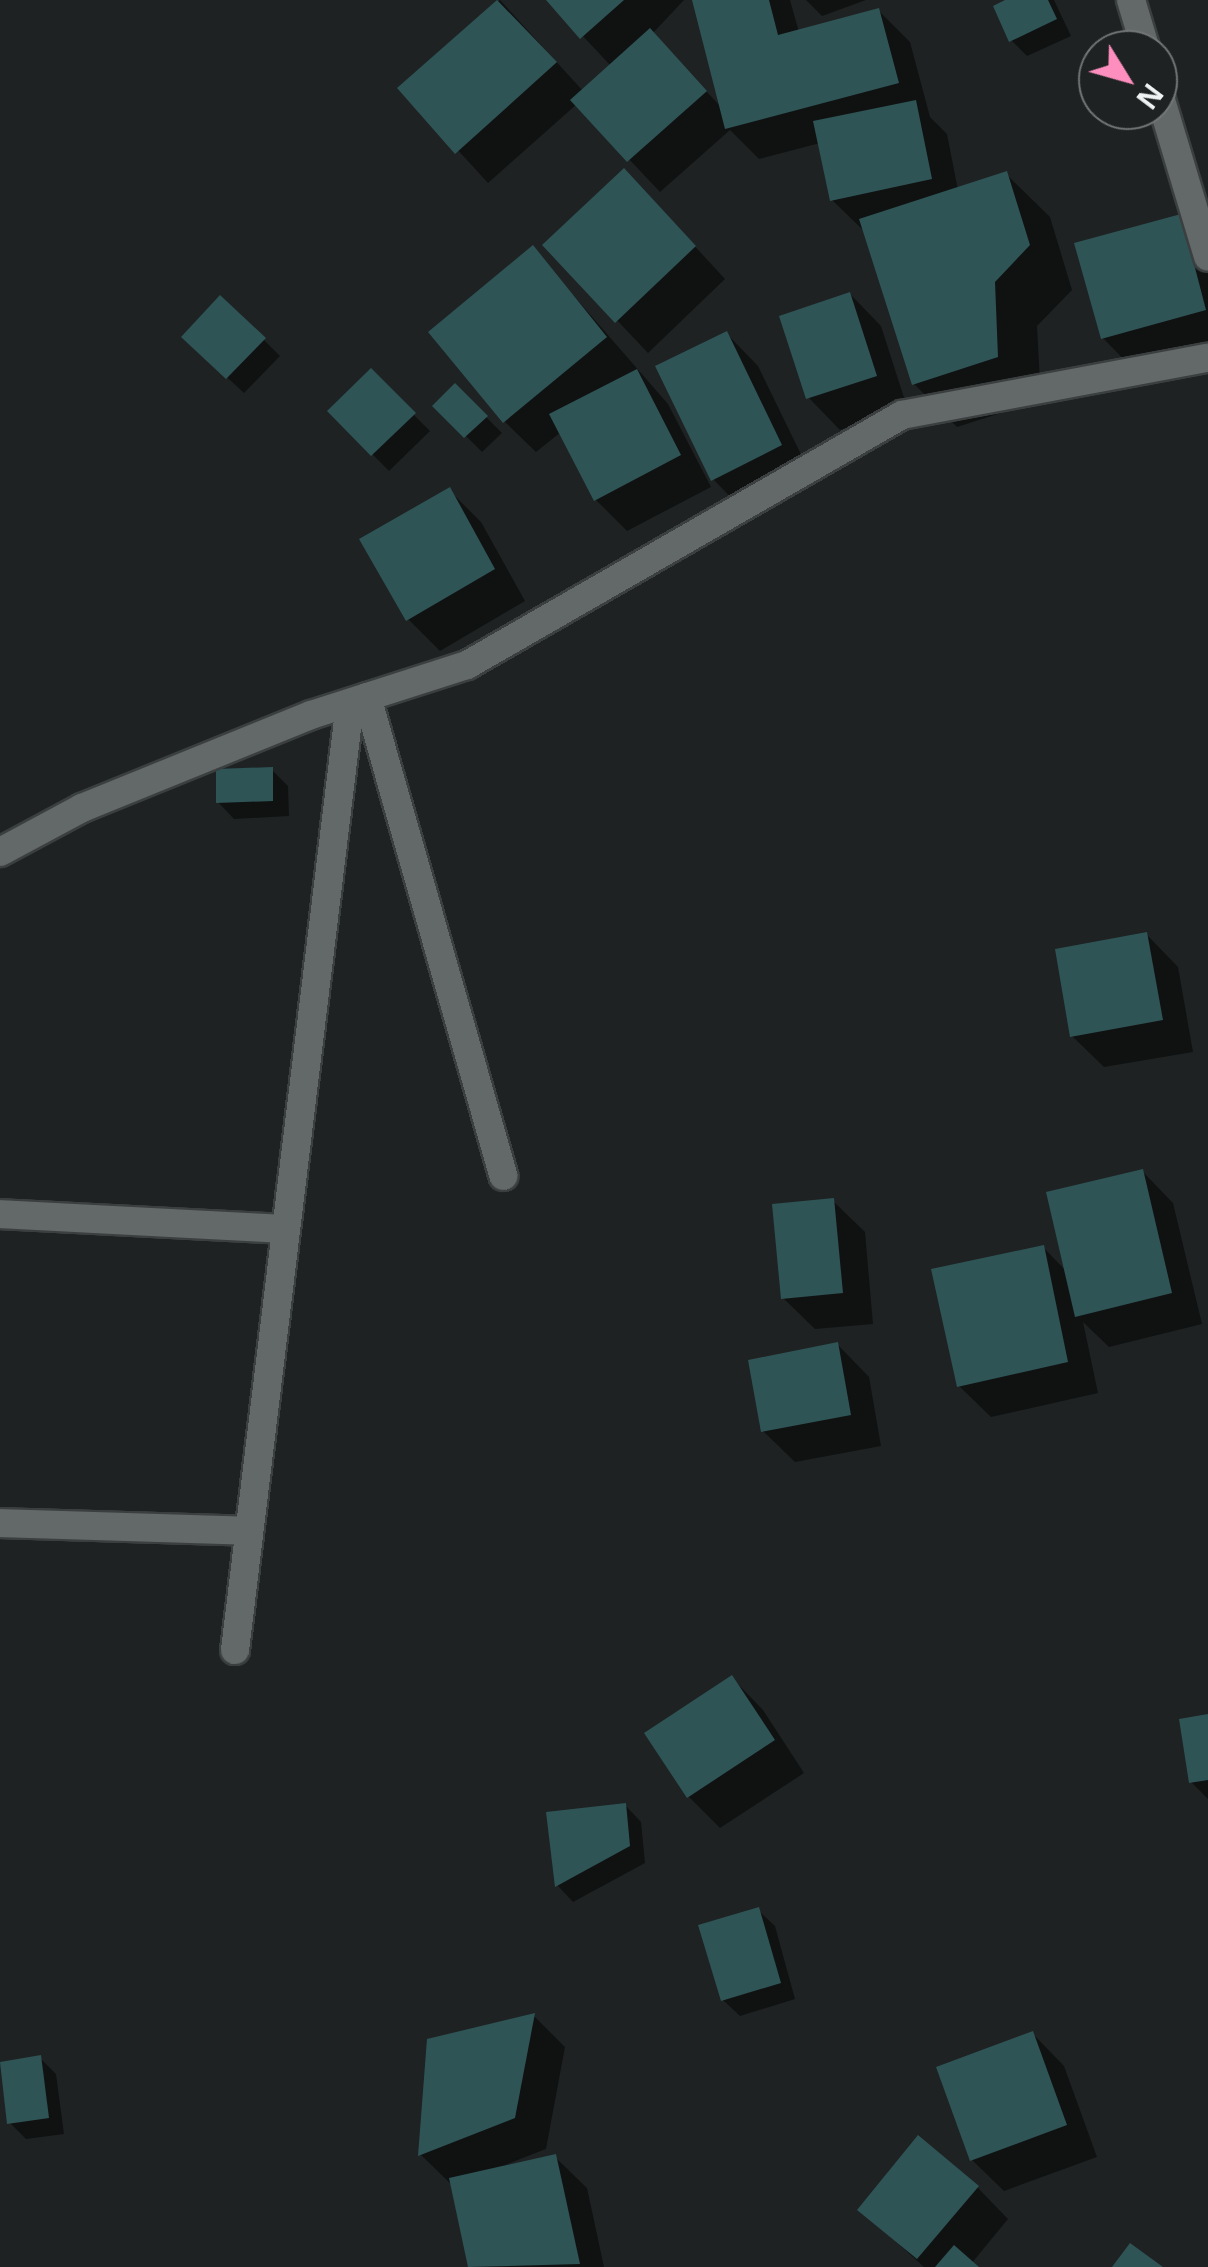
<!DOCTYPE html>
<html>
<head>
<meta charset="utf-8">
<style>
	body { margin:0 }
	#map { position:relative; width:1208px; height:2267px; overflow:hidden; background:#1e2222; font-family:"Noto Sans",sans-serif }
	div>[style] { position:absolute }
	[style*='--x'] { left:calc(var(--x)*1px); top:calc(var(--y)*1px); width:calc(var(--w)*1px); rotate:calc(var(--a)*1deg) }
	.shadow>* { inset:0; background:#0007 }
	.building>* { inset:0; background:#2f5456 }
	.roads { filter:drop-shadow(2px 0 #3b3f3f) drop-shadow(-2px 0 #3b3f3f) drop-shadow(0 2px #3b3f3f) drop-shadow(0 -2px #3b3f3f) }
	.minor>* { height:28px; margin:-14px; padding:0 14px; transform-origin:14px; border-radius:14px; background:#636868 }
	.tertiary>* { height:28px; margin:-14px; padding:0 14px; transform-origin:14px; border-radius:14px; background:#636868 }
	span { translate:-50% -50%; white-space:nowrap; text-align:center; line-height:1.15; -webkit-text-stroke:10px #1e2222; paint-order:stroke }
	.north { position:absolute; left:1078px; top:30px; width:100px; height:100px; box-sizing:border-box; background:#1e2222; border:2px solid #727676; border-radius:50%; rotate:127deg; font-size:28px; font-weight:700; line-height:40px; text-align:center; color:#f0f3f3 }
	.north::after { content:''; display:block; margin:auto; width:35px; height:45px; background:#fe8ebe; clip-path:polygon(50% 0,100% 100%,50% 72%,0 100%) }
</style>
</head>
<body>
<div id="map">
	<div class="shadow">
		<div style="clip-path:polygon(500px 0,583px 91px,611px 66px,549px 0,684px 0,652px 34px,723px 109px,694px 0,790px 0,799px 32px,879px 11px,910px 42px,930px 117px,947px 134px,958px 190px,1006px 174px,1050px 217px,1072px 290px,1037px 326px,1041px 400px,957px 427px,914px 384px,864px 231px,832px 200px,820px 143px,759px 159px,730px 130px,660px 192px,577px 104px,488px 183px,401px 88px)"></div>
		<div style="clip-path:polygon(806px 0,866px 0,822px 16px)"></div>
		<div style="clip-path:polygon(1011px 0,1054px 0,1071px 36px,1027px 56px,1011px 40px)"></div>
		<div style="clip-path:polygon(655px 203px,725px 279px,648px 353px,546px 245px)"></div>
		<div style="clip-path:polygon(1180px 217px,1208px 245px,1208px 349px,1134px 370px,1103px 338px)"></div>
		<div style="clip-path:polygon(533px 249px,668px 404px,711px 487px,627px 531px,596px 500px,561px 432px,536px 452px,504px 421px)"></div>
		<div style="clip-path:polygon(850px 294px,881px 326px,907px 407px,840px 430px,809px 398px)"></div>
		<div style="clip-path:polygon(727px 334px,758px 366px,812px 477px,744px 511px,713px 479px)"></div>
		<div style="clip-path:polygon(264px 340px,280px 356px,244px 393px,201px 353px)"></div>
		<div style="clip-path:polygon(371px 372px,430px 431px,389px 471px,330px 411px)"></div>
		<div style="clip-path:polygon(455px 386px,502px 433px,482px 452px,436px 406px)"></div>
		<div style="clip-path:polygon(449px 490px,481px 522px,525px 601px,440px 651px,408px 619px)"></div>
		<div style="clip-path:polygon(272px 770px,288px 786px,289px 816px,234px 819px,218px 802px)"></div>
		<div style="clip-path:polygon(1147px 935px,1178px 967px,1193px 1052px,1104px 1067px,1072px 1036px)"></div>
		<div style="clip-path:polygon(1142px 1171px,1173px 1203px,1202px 1324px,1109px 1347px,1083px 1322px,1098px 1393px,991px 1417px,959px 1386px,1043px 1247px,1067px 1272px)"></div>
		<div style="clip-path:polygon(833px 1201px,865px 1232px,873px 1324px,815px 1329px,783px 1298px)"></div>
		<div style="clip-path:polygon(838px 1345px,869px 1377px,881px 1446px,795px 1462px,763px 1431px)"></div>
		<div style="clip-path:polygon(732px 1678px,763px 1710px,804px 1773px,720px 1828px,689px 1797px)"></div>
		<div style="clip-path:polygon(1208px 1716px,1208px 1799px,1191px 1782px)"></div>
		<div style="clip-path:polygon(625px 1805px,641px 1822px,645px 1863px,573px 1902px,558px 1886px,549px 1814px)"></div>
		<div style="clip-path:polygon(758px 1910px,775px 1926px,795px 1999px,740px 2016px,723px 2000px)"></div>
		<div style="clip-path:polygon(534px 2016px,565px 2047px,546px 2149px,505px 2165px,555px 2157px,587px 2188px,604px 2267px,471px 2267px,453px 2186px,421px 2155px,429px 2041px)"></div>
		<div style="clip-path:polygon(1033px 2034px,1064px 2066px,1097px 2157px,1004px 2191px,972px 2160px)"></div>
		<div style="clip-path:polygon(40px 2058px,56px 2074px,64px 2134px,26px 2139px,10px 2123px)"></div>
		<div style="clip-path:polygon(977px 2187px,1008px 2219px,971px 2264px,975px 2267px,924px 2267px,861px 2210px)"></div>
	</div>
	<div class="building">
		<div style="clip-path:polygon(497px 0,557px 62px,455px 154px,397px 88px)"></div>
		<div style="clip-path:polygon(546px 0,624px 0,580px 39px)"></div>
		<div style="clip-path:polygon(692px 0,769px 0,778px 35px,879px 8px,899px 83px,725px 129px)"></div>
		<div style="clip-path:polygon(1005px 0,1048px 0,1057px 19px,1009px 42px,993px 6px)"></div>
		<div style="clip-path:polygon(650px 28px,707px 91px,627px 162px,570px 100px)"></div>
		<div style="clip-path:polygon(916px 100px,932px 179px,830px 201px,813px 121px)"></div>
		<div style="clip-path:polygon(624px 168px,696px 246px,615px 323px,542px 245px)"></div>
		<div style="clip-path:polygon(1007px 171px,1030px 245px,995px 282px,998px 357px,912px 385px,859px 219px)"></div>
		<div style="clip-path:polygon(1181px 214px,1206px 310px,1101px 339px,1074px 243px)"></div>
		<div style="clip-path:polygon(533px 245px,607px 337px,503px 423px,428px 332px)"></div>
		<div style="clip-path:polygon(850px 292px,877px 376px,806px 399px,779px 316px)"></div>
		<div style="clip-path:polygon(220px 295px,266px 338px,226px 379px,181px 337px)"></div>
		<div style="clip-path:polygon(727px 331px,782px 445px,711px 481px,655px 366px)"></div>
		<div style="clip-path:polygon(371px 368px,416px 413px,371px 456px,327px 411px)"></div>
		<div style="clip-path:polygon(637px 369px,681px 455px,594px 501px,549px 414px)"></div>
		<div style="clip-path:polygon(455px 383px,488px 416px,464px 438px,432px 406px)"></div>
		<div style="clip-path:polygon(450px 487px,495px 569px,406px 621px,359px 539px)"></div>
		<div style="clip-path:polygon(273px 767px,273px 801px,216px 803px,216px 769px)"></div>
		<div style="clip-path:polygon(1147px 932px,1163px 1020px,1070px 1037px,1055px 949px)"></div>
		<div style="clip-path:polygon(1143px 1169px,1172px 1293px,1075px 1317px,1046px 1192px)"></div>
		<div style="clip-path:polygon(834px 1198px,843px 1293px,781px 1299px,772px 1204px)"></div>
		<div style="clip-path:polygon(1044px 1245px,1068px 1362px,957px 1387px,931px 1269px)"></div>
		<div style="clip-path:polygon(838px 1342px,851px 1415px,761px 1432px,748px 1360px)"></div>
		<div style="clip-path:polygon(732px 1675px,775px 1740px,687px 1798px,644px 1733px)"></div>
		<div style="clip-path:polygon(1208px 1714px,1208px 1780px,1189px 1783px,1179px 1719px)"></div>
		<div style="clip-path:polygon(626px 1803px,630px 1846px,555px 1887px,546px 1812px)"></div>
		<div style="clip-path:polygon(759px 1907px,781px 1983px,721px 2001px,698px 1925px)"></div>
		<div style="clip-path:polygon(535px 2013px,515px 2118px,418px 2156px,427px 2039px)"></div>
		<div style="clip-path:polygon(1033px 2031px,1067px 2125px,970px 2161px,936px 2067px)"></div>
		<div style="clip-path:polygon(41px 2055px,49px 2118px,7px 2124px,0 2062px)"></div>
		<div style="clip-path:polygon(918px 2135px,979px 2186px,917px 2259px,857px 2210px)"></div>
		<div style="clip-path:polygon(556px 2154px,580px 2264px,468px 2267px,449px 2178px)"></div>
		<div style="clip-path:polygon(1130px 2243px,1163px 2267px,1112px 2267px)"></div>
		<div style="clip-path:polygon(954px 2245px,979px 2267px,935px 2267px)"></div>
	</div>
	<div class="roads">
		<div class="minor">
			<div style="--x:367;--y:697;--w:498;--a:74.1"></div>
			<div style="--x:0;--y:852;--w:93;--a:-28.2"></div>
			<div style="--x:82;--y:808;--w:247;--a:-22.1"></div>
			<div style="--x:311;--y:715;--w:164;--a:-17.8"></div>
			<div style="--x:467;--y:665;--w:502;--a:-29.89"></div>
			<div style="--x:902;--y:415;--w:311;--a:-10.6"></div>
			<div style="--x:0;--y:1214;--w:286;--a:3"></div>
			<div style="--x:0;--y:1523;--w:249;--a:1.8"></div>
			<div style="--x:235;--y:1650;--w:953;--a:-83.07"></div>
		</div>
		<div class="tertiary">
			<div style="--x:1131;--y:0;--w:52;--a:73.3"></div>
			<div style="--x:1158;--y:90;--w:174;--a:73.3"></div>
		</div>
	</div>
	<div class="north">N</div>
</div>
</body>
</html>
